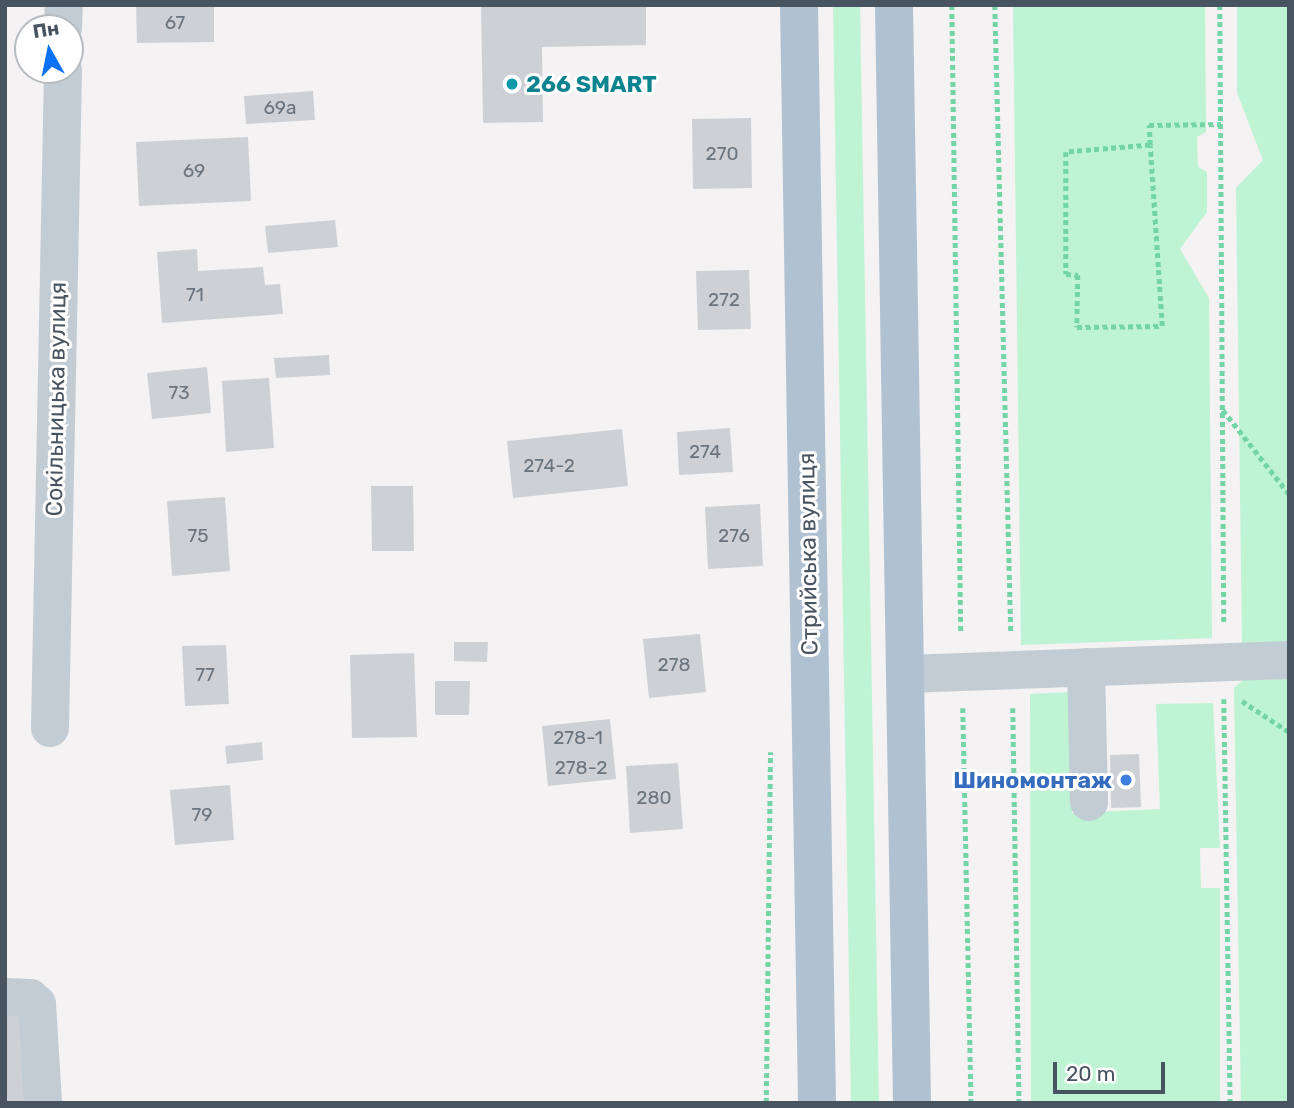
<!DOCTYPE html>
<html>
<head>
<meta charset="utf-8">
<style>
	body { margin:0 }
	#map { position:relative; width:1294px; height:1108px; overflow:hidden; background:#f4f2f2; font-family:Rubik,sans-serif }
	div>[style] { position:absolute }
	[style*='--x'] { left:calc(var(--x)*1px); top:calc(var(--y)*1px); width:calc(var(--w)*1px); rotate:calc(var(--a)*1deg) }
	.green>* { inset:0; background:#bef3d3 }
	.building>* { inset:0; background:#cdd1d6 }
	.path>* { height:4.5px; margin-top:-2.25px; transform-origin:0; background:repeating-linear-gradient(90deg,#73d5a5 0 5px,transparent 0 8.5px) }
	.minor>* { height:38px; margin:-19px; padding:0 19px; transform-origin:19px; border-radius:19px; background:#c2ccd4 }
	.major>* { height:38px; margin:-19px; padding:0 19px; transform-origin:19px; border-radius:19px; background:#b0c1d2 }
	.dots>* { width:19px; height:19px; translate:-50% -50%; box-sizing:border-box; border:4px solid #fff; border-radius:50% }
	span { translate:-50% -50%; white-space:nowrap; text-align:center; line-height:1.15; -webkit-text-stroke:6px #fff; paint-order:stroke }
	.number-label { font-size:19px; color:#69747e }
	.number-label span { -webkit-text-stroke-width:0 }
	.culture-label { font-size:23px; color:#0d838f; font-weight:700 }
	.left { translate:0 -50%; text-align:left }
	.street-label { font-size:23px; color:#485561 }
	.shop-label { font-size:23px; color:#366cbe; font-weight:700 }
	.right { translate:-100% -50%; text-align:right }
	.frame { position:absolute; inset:0; border:7px solid #485561; pointer-events:none }
	.north { position:absolute; left:14px; top:14px; width:70px; height:70px; box-sizing:border-box; background:#fff; border:2px solid #b6bbc0; border-radius:50%; rotate:351deg; font-size:19px; font-weight:700; line-height:28px; text-align:center; color:#485561 }
	.north::after { content:''; display:block; margin:auto; width:24px; height:32px; background:#0b71f5; clip-path:polygon(50% 0,100% 100%,50% 72%,0 100%) }
	.scale { position:absolute; left:1053px; top:1062px; width:112px; height:32px; box-sizing:border-box; border:4px solid #485561; border-top:0; padding-left:9px; font-size:21px; line-height:24px; white-space:nowrap; color:#485561; -webkit-text-stroke:5px #fff; paint-order:stroke }
</style>
</head>
<body>
<div id="map">
	<div class="green">
		<div style="clip-path:polygon(833px 5px,860px 5px,879px 1103px,851px 1103px)"></div>
		<div style="clip-path:polygon(1013px 5px,1205px 5px,1206px 132px,1197px 137px,1198px 167px,1207px 172px,1207px 212px,1180px 249px,1209px 298px,1212px 638px,1021px 645px)"></div>
		<div style="clip-path:polygon(1237px 5px,1289px 5px,1289px 642px,1242px 644px,1236px 188px,1263px 160px,1237px 93px)"></div>
		<div style="clip-path:polygon(1289px 679px,1289px 1103px,1241px 1103px,1234px 688px,1243px 680px)"></div>
		<div style="clip-path:polygon(1071px 692px,1072px 813px,1160px 809px,1156px 704px,1213px 703px,1220px 848px,1200px 848px,1201px 888px,1220px 888px,1220px 1103px,1031px 1103px,1030px 694px)"></div>
	</div>
	<div class="building">
		<div style="clip-path:polygon(136px 5px,214px 5px,214px 42px,137px 43px)"></div>
		<div style="clip-path:polygon(481px 5px,646px 5px,646px 45px,542px 47px,543px 122px,483px 123px)"></div>
		<div style="clip-path:polygon(313px 91px,315px 120px,246px 124px,244px 96px)"></div>
		<div style="clip-path:polygon(751px 118px,752px 188px,693px 189px,692px 119px)"></div>
		<div style="clip-path:polygon(248px 137px,251px 201px,139px 206px,136px 142px)"></div>
		<div style="clip-path:polygon(335px 220px,338px 247px,268px 253px,265px 226px)"></div>
		<div style="clip-path:polygon(197px 249px,198px 271px,263px 267px,265px 285px,280px 284px,283px 314px,162px 323px,157px 252px)"></div>
		<div style="clip-path:polygon(749px 270px,751px 329px,698px 330px,696px 271px)"></div>
		<div style="clip-path:polygon(329px 355px,330px 375px,276px 378px,274px 358px)"></div>
		<div style="clip-path:polygon(207px 367px,211px 413px,152px 419px,147px 373px)"></div>
		<div style="clip-path:polygon(269px 378px,274px 448px,226px 452px,222px 381px)"></div>
		<div style="clip-path:polygon(730px 428px,733px 472px,679px 475px,677px 432px)"></div>
		<div style="clip-path:polygon(622px 429px,628px 486px,513px 498px,507px 441px)"></div>
		<div style="clip-path:polygon(371px 486px,413px 486px,414px 551px,372px 551px)"></div>
		<div style="clip-path:polygon(225px 497px,230px 571px,172px 576px,167px 501px)"></div>
		<div style="clip-path:polygon(760px 504px,763px 566px,708px 569px,705px 507px)"></div>
		<div style="clip-path:polygon(700px 634px,706px 692px,649px 698px,643px 639px)"></div>
		<div style="clip-path:polygon(454px 642px,488px 642px,487px 662px,454px 661px)"></div>
		<div style="clip-path:polygon(226px 645px,229px 704px,185px 706px,182px 646px)"></div>
		<div style="clip-path:polygon(414px 653px,417px 737px,352px 738px,350px 655px)"></div>
		<div style="clip-path:polygon(435px 681px,470px 681px,469px 715px,435px 715px)"></div>
		<div style="clip-path:polygon(610px 719px,616px 779px,548px 786px,542px 726px)"></div>
		<div style="clip-path:polygon(262px 742px,263px 760px,227px 764px,225px 746px)"></div>
		<div style="clip-path:polygon(1139px 754px,1141px 807px,1111px 808px,1110px 755px)"></div>
		<div style="clip-path:polygon(678px 763px,683px 829px,630px 833px,626px 766px)"></div>
		<div style="clip-path:polygon(230px 785px,234px 840px,175px 845px,170px 790px)"></div>
		<div style="clip-path:polygon(25px 1008px,29px 1103px,5px 1103px,5px 1009px)"></div>
	</div>
	<div class="path">
		<div style="--x:952;--y:5;--w:628;--a:89.18"></div>
		<div style="--x:995;--y:5;--w:628;--a:88.54"></div>
		<div style="--x:1220;--y:5;--w:619;--a:89.63"></div>
		<div style="--x:1150;--y:145;--w:84;--a:175.2"></div>
		<div style="--x:1066;--y:152;--w:122;--a:90"></div>
		<div style="--x:1066;--y:274;--w:12;--a:5"></div>
		<div style="--x:1078;--y:275;--w:52;--a:91.1"></div>
		<div style="--x:1077;--y:327;--w:85;--a:-0.7"></div>
		<div style="--x:1162;--y:326;--w:181;--a:-93.8"></div>
		<div style="--x:1150;--y:145;--w:20;--a:-93"></div>
		<div style="--x:1149;--y:125;--w:72;--a:-0.8"></div>
		<div style="--x:1223;--y:410;--w:107;--a:51.8"></div>
		<div style="--x:1224;--y:699;--w:404;--a:89.1"></div>
		<div style="--x:1242;--y:701;--w:56;--a:33.4"></div>
		<div style="--x:963;--y:708;--w:395;--a:88.8"></div>
		<div style="--x:1013;--y:708;--w:395;--a:89.1"></div>
		<div style="--x:766;--y:1103;--w:351;--a:-89.3"></div>
	</div>
	<div class="minor">
		<div style="--x:63;--y:28;--w:23;--a:-88"></div>
		<div style="--x:1086;--y:667;--w:135;--a:88.7"></div>
		<div style="--x:906;--y:674;--w:383;--a:-2.1"></div>
		<div style="--x:50;--y:728;--w:658;--a:-88.87"></div>
		<div style="--x:5;--y:997;--w:25;--a:2"></div>
		<div style="--x:30;--y:998;--w:9;--a:41"></div>
		<div style="--x:37;--y:1004;--w:99;--a:86.5"></div>
	</div>
	<div class="major">
		<div style="--x:799;--y:5;--w:1098;--a:89.06"></div>
		<div style="--x:894;--y:5;--w:1098;--a:89.06"></div>
	</div>
	<div class="dots">
		<div style="left:512px;top:84px;background:#0f9aa8"></div>
		<div style="left:1126px;top:780px;background:#3f7fe0"></div>
	</div>
	<div class="number-label">
		<span style="left:175px;top:23px">67</span>
		<span style="left:280px;top:108px">69а</span>
		<span style="left:722px;top:154px">270</span>
		<span style="left:194px;top:171px">69</span>
		<span style="left:195px;top:295px">71</span>
		<span style="left:724px;top:300px">272</span>
		<span style="left:179px;top:393px">73</span>
		<span style="left:705px;top:452px">274</span>
		<span style="left:549px;top:466px">274-2</span>
		<span style="left:198px;top:536px">75</span>
		<span style="left:734px;top:536px">276</span>
		<span style="left:674px;top:665px">278</span>
		<span style="left:205px;top:675px">77</span>
		<span style="left:578px;top:738px">278-1</span>
		<span style="left:581px;top:768px">278-2</span>
		<span style="left:654px;top:798px">280</span>
		<span style="left:202px;top:815px">79</span>
	</div>
	<div class="culture-label">
		<span class="left" style="left:526px;top:84px">266 SMART</span>
	</div>
	<div class="street-label">
		<span style="left:56px;top:399px;rotate:-89deg">Сокільницька вулиця</span>
		<span style="left:808px;top:554px;rotate:-91deg">Стрийська вулиця</span>
	</div>
	<div class="shop-label">
		<span class="right" style="left:1112px;top:780px">Шиномонтаж</span>
	</div>
	<div class="frame"></div>
	<div class="north">Пн</div>
	<div class="scale">20 m</div>
</div>
</body>
</html>
